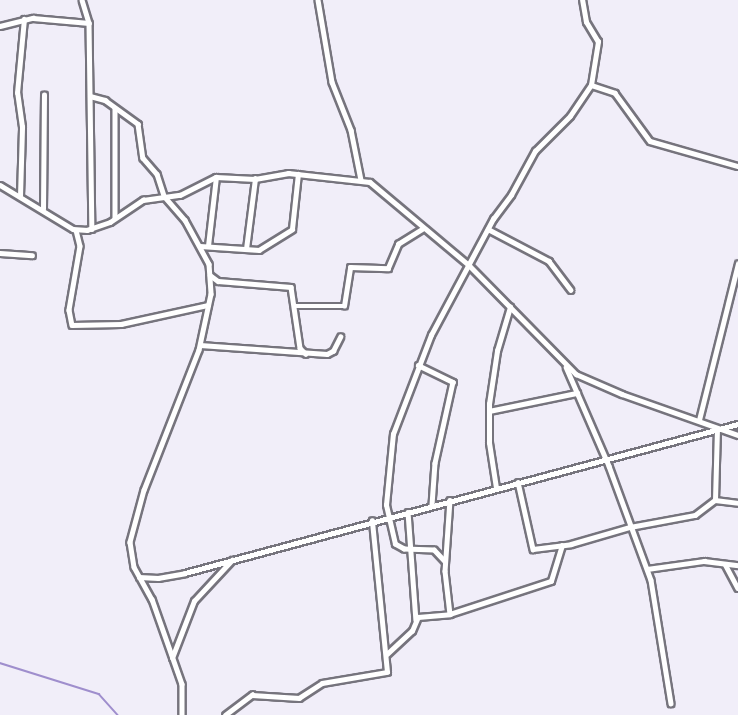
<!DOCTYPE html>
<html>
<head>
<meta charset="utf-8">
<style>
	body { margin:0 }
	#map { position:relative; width:738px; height:715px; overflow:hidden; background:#f1eef9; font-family:Montserrat,sans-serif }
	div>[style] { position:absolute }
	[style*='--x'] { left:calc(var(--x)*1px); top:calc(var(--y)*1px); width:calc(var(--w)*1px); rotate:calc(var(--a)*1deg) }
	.stream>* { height:1.5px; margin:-0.75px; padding:0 0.75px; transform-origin:0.75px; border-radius:0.75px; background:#9f8ecd }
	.roads { filter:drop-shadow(2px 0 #76747d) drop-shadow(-2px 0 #76747d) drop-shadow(0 2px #76747d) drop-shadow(0 -2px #76747d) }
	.minor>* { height:4.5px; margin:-2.25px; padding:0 2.25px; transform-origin:2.25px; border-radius:2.25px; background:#fff }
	span { translate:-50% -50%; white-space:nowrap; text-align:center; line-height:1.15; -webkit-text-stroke:6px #f1eef9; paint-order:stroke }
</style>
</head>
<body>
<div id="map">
	<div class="stream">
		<div style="--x:0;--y:663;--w:104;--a:17.4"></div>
		<div style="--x:99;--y:694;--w:28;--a:48"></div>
	</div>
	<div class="roads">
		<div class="minor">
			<div style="--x:82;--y:0;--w:24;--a:73"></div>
			<div style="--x:89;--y:23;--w:206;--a:89.2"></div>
			<div style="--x:318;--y:0;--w:83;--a:80.3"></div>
			<div style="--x:332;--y:82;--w:52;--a:68.4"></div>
			<div style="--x:351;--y:130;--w:51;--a:78.7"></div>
			<div style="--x:0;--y:26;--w:34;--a:-14"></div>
			<div style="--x:33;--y:18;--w:56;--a:5.1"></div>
			<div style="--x:591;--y:85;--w:25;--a:18"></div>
			<div style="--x:615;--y:93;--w:59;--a:53.9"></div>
			<div style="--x:650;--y:141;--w:91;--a:15.9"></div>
			<div style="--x:90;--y:96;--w:16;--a:15"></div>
			<div style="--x:105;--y:100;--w:41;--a:36"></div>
			<div style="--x:138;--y:124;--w:34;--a:82"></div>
			<div style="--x:143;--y:158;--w:21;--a:49"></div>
			<div style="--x:157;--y:174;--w:23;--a:72"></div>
			<div style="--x:164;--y:196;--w:32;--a:49"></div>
			<div style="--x:185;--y:220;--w:50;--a:61.4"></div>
			<div style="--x:209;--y:264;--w:30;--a:86"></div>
			<div style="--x:211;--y:294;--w:57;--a:102.1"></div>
			<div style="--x:199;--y:350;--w:150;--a:111.4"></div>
			<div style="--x:144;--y:490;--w:54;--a:105.1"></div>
			<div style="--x:130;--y:542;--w:25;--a:81"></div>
			<div style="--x:134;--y:567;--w:37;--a:61"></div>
			<div style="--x:152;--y:599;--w:90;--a:70.6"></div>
			<div style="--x:182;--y:684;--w:31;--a:90"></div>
			<div style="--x:115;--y:108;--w:110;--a:90"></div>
			<div style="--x:0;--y:185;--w:85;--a:31.1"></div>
			<div style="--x:73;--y:229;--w:14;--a:4"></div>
			<div style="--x:87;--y:230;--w:24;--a:-19"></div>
			<div style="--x:110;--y:222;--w:40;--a:-34"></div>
			<div style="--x:143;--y:200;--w:37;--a:-8"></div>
			<div style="--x:180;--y:195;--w:40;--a:-26.6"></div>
			<div style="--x:216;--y:177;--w:39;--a:3"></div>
			<div style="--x:255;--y:179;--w:34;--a:-10"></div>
			<div style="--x:288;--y:173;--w:82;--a:6.3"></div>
			<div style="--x:370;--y:182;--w:129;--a:40"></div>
			<div style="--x:469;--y:265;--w:153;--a:45.5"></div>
			<div style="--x:576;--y:374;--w:50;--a:23.5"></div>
			<div style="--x:622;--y:394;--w:123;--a:19.5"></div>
			<div style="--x:20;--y:196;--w:69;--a:-88.3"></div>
			<div style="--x:22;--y:127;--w:34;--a:-98"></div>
			<div style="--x:17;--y:93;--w:74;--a:-84.6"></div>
			<div style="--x:43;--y:209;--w:114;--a:-89.5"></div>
			<div style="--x:488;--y:229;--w:69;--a:27.7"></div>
			<div style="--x:549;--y:261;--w:36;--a:53"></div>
			<div style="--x:76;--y:230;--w:16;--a:76"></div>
			<div style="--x:80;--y:246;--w:65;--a:99.8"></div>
			<div style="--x:69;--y:310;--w:15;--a:79"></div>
			<div style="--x:72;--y:325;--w:49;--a:-1.2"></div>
			<div style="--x:121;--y:324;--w:89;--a:-12.3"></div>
			<div style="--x:200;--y:246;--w:59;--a:3.9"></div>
			<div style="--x:259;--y:250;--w:39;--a:-32"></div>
			<div style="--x:292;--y:229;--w:55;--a:-83.8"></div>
			<div style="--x:208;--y:246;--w:69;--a:-83.4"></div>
			<div style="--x:246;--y:249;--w:71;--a:-82.7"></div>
			<div style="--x:0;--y:253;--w:32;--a:4"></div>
			<div style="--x:210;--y:275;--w:10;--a:37"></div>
			<div style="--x:218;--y:281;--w:73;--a:4.7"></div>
			<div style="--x:291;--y:287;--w:62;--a:81.6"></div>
			<div style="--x:300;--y:348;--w:8;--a:45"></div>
			<div style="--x:296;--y:306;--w:48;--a:0"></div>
			<div style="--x:344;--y:306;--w:39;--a:-81"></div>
			<div style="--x:350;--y:267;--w:38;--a:2"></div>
			<div style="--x:388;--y:268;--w:26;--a:-67"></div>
			<div style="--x:398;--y:244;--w:28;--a:-32"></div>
			<div style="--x:200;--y:345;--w:127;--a:4.1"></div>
			<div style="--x:327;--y:354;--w:7;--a:-27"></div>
			<div style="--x:333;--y:351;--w:16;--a:-63"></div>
			<div style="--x:418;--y:365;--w:39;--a:26"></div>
			<div style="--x:453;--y:382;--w:83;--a:102.5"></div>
			<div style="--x:435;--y:463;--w:42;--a:94.1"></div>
			<div style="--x:566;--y:367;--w:108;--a:66.5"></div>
			<div style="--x:609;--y:466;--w:121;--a:69.8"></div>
			<div style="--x:651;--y:580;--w:125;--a:80.8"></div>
			<div style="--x:489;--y:411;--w:90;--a:-11.6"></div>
			<div style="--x:699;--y:420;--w:161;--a:-76"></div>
			<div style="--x:518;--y:482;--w:69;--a:77.4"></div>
			<div style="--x:533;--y:549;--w:38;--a:-7"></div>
			<div style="--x:571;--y:544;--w:61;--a:-16.1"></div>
			<div style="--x:630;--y:527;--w:66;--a:-10.5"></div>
			<div style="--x:695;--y:515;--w:25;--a:-37"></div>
			<div style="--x:715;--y:500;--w:70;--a:-88.4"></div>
			<div style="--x:496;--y:488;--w:46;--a:-98.8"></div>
			<div style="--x:489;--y:443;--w:39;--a:-90"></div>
			<div style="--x:489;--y:404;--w:54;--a:-81.4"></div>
			<div style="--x:497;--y:351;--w:46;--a:-73.5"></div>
			<div style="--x:450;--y:500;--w:71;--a:94"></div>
			<div style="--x:445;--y:571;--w:43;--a:83.4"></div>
			<div style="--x:715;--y:500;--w:23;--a:7"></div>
			<div style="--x:408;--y:512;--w:108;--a:85.8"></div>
			<div style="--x:445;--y:562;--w:16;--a:-133"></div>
			<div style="--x:434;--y:550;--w:30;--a:-178"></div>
			<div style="--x:404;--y:549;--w:10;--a:-151"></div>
			<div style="--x:395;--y:544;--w:40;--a:-103"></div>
			<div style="--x:386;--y:505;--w:71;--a:-84.4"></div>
			<div style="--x:393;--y:434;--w:106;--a:-69"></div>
			<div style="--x:431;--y:335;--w:132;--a:-61.9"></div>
			<div style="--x:493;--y:219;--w:30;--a:-53"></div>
			<div style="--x:511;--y:195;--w:50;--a:-61.4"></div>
			<div style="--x:535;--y:151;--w:49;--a:-45"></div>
			<div style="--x:570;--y:116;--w:37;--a:-56"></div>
			<div style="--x:591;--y:85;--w:44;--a:-80.8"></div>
			<div style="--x:598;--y:42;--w:23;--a:-121"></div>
			<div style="--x:586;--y:22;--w:22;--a:-100"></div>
			<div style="--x:725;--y:564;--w:27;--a:62"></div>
			<div style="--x:647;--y:569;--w:58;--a:-8"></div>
			<div style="--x:704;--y:561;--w:34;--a:7"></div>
			<div style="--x:139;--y:577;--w:19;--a:3"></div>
			<div style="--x:158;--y:578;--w:27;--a:-10"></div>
			<div style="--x:185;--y:573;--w:573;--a:-15.08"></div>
			<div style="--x:387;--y:654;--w:34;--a:-43"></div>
			<div style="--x:412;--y:631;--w:15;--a:-67"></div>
			<div style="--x:418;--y:617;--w:32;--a:-5"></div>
			<div style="--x:450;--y:614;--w:106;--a:-18.1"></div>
			<div style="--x:551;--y:581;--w:37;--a:-73"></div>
			<div style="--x:172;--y:658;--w:61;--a:-68.9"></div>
			<div style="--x:194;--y:601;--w:56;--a:-47.2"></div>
			<div style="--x:225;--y:715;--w:34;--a:-37"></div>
			<div style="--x:252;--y:695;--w:47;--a:3.7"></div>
			<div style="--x:299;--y:698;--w:27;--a:-33"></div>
			<div style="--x:322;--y:683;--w:66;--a:-9.6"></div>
			<div style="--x:387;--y:672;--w:152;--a:-95.7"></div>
		</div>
	</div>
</div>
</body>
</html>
